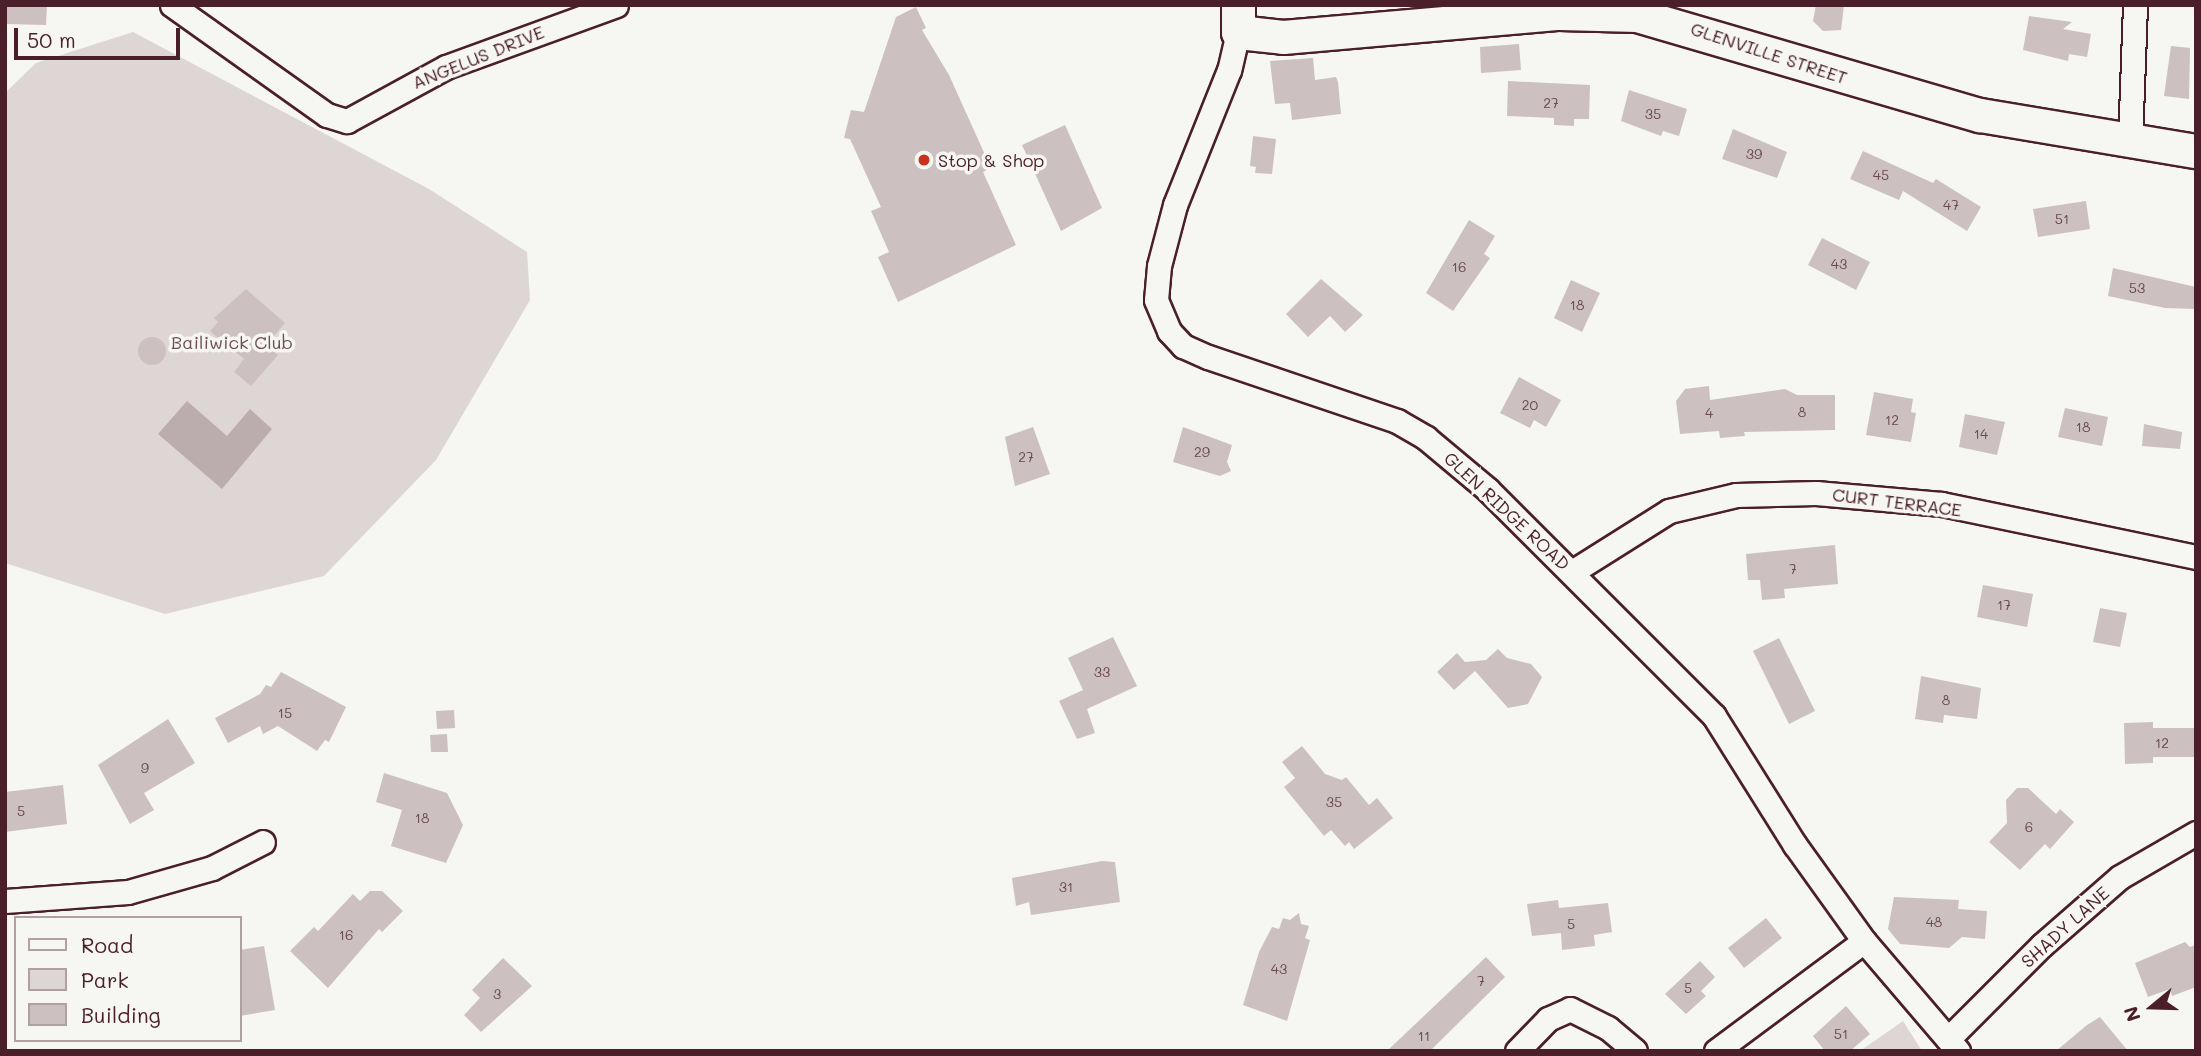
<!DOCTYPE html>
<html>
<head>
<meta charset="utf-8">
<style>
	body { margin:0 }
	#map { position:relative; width:2201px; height:1056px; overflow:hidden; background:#f6f6f2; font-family:Mali,sans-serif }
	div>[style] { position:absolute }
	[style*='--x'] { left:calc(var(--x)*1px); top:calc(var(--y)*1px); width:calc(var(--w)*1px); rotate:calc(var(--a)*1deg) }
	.green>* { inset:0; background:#ddd6d5 }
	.water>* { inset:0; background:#bbadae }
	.building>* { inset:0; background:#ccc1c0 }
	.round { border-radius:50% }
	.roads { filter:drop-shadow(2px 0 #4a1f2b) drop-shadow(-2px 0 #4a1f2b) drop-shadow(0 2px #4a1f2b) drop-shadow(0 -2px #4a1f2b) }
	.street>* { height:23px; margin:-11.5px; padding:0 11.5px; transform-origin:11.5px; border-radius:11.5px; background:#f6f6f2 }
	.secondary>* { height:33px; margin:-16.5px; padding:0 16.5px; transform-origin:16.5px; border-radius:16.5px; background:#f6f6f2 }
	.dots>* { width:19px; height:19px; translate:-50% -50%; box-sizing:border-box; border:4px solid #f6f6f2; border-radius:50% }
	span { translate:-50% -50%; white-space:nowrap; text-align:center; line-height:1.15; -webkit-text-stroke:7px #f6f6f2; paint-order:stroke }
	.number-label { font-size:14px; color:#6a4850 }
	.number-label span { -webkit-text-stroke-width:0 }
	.street-label { font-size:18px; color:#4a1f2b }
	.poi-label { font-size:18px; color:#4a1f2b }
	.left { translate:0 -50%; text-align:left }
	.park-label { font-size:18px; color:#6f4d56 }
	.frame { position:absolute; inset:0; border:7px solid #4a1f2b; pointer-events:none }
	.legend { position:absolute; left:14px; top:916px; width:228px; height:126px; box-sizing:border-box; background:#f6f6f2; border:2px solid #b1a0a2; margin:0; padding:9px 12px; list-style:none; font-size:21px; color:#4a1f2b }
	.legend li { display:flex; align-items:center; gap:14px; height:35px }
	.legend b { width:35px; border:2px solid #b1a0a2 }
	.north { position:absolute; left:2117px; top:972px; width:70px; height:70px; -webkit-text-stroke:5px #f6f6f2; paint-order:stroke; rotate:251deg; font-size:19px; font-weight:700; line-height:28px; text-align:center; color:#4a1f2b }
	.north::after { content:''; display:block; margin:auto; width:24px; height:32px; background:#4a1f2b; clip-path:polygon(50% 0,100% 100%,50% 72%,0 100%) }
	.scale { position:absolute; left:14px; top:28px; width:166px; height:32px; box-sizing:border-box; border:4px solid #4a1f2b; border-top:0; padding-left:9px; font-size:21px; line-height:24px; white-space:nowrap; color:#4a1f2b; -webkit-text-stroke:5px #f6f6f2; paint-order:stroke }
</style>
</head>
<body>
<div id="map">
	<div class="green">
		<div style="clip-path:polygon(133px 32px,429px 189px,527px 252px,530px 300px,436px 460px,324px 576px,165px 614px,5px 563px,5px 93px,36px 63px)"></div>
		<div style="clip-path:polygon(1903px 1021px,1922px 1051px,1860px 1051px)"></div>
	</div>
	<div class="water">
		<div style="clip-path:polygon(187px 401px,227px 436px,250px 409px,272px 429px,222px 489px,158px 434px)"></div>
	</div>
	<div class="building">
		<div style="clip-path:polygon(5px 5px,47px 5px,46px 25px,5px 24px)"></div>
		<div style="clip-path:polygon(1816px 5px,1844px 5px,1841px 30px,1823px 31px,1813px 21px)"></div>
		<div style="clip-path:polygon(916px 7px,926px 28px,922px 30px,949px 75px,991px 168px,983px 172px,1016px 245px,898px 302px,878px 257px,889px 252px,871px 211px,881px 207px,850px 139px,844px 138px,851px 110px,864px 112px,896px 17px)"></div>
		<div style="clip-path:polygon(2029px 16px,2072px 22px,2063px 29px,2091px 34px,2087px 57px,2069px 54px,2068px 61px,2023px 50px)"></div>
		<div style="clip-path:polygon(1519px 44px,1521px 70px,1481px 73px,1480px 47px)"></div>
		<div style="clip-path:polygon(2171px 46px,2190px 48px,2189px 99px,2164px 96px)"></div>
		<div style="clip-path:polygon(1313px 58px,1315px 80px,1336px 77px,1338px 82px,1341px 114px,1292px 120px,1290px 103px,1275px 104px,1270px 61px)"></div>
		<div style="clip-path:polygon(1508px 81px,1590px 85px,1589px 119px,1574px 119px,1574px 126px,1554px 125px,1554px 118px,1507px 116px)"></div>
		<div style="clip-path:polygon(1629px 90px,1687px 109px,1679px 136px,1663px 131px,1661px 136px,1621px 121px)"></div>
		<div style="clip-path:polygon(1065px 125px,1102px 208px,1061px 231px,1022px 145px)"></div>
		<div style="clip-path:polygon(1733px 129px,1787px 152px,1777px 178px,1722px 159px)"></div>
		<div style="clip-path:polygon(1253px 136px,1276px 139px,1272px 174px,1255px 173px,1256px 167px,1250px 166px)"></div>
		<div style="clip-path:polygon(1863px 151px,1933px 183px,1936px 179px,1981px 207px,1967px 231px,1903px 191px,1899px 200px,1850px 179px)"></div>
		<div style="clip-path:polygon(2086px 201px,2090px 229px,2038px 237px,2033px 209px)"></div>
		<div style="clip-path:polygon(1469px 220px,1495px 236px,1484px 254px,1490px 258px,1453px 311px,1426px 293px)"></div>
		<div style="clip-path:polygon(1822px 238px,1870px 262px,1856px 290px,1808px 265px)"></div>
		<div style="clip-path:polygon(2113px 268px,2196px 287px,2196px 309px,2165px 308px,2108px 296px)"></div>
		<div style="clip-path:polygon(1321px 279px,1363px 315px,1345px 332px,1330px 316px,1308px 337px,1286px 314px)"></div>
		<div style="clip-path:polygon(1571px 280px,1600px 293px,1582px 332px,1554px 318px)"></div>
		<div style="clip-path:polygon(246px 289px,285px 323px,266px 345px,278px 355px,251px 386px,234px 372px,244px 359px,210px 331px,218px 322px,214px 318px)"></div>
		<div class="round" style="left:138px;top:337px;width:28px;height:28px"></div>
		<div style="clip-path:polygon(1519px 377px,1561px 400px,1546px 427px,1534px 420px,1530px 428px,1500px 413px)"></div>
		<div style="clip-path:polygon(1709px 386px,1710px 400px,1785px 389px,1797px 395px,1835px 395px,1835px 430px,1744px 432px,1745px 436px,1720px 438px,1719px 431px,1680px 434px,1676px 401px,1685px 389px)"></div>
		<div style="clip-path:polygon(1874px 392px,1913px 399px,1911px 412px,1916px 413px,1911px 442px,1866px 435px)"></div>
		<div style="clip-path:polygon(2065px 408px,2108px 417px,2102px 446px,2058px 437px)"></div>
		<div style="clip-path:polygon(1965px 414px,2005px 422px,1997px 455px,1959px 447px)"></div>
		<div style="clip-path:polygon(2144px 424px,2182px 432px,2180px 449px,2142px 446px)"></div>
		<div style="clip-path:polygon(1033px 427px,1050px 474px,1015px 486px,1005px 437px)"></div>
		<div style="clip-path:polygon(1183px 427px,1232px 445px,1227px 462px,1231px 471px,1220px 476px,1173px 462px)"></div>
		<div style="clip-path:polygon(1835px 545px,1838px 584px,1784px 589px,1785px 598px,1762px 600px,1760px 580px,1748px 580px,1746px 554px)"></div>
		<div style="clip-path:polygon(1983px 585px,2033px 594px,2027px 627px,1977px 617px)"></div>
		<div style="clip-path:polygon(2100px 608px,2127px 613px,2120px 647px,2093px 642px)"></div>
		<div style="clip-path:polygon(1113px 637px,1137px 686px,1087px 709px,1095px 733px,1077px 739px,1059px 701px,1083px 690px,1068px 658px)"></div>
		<div style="clip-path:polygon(1779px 638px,1815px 711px,1789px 724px,1753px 651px)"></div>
		<div style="clip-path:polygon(1498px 649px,1507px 658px,1531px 664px,1542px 677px,1528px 704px,1508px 708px,1475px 671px,1454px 690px,1437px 672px,1457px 653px,1465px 662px,1486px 660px)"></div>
		<div style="clip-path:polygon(281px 672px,346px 707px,329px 742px,325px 740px,317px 751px,278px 726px,263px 734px,260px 726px,228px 743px,215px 718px,260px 694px,266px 685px,271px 687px)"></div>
		<div style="clip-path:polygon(1921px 676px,1981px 688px,1977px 719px,1944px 715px,1943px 723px,1915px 719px)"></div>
		<div style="clip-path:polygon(454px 710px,455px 728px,437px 729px,436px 711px)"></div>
		<div style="clip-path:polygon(168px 719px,195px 763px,144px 793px,154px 810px,130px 824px,98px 765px)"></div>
		<div style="clip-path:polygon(2153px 722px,2153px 728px,2196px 728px,2196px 757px,2153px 757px,2153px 763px,2125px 764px,2124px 723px)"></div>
		<div style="clip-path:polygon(447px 734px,448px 752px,431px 752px,430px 735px)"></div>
		<div style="clip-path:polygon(1302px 746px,1325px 774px,1342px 780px,1346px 777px,1369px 805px,1377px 798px,1393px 818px,1354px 849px,1349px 842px,1345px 846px,1331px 830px,1324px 836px,1284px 787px,1295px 778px,1282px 762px)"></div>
		<div style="clip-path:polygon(384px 773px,447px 793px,463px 825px,446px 863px,391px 846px,402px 810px,376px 802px)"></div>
		<div style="clip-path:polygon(63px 785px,67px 824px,5px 832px,5px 792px)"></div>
		<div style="clip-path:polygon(2017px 788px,2028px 788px,2056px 814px,2060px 809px,2074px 822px,2050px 849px,2045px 844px,2020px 870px,1989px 842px,2007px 823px,2006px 800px)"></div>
		<div style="clip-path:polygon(1102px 861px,1115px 862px,1120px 902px,1031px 915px,1029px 902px,1016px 906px,1012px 878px)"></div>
		<div style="clip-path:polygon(370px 891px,382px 891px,403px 911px,382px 932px,379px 929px,328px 988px,290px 951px,314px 927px,318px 931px,353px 894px,360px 901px)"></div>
		<div style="clip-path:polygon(1894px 897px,1959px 900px,1958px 909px,1987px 911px,1985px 939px,1962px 937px,1949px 948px,1900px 944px,1888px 929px)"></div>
		<div style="clip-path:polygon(1558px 900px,1559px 908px,1608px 903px,1612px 932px,1594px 935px,1595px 946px,1562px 950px,1561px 933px,1532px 936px,1527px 904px)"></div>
		<div style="clip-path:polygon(1299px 913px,1301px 924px,1309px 926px,1305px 938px,1310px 940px,1287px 1021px,1243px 1005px,1259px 952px,1272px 927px,1279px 929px,1283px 918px,1290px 920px)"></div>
		<div style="clip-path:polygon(1766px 918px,1782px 938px,1744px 968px,1728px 948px)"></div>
		<div style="clip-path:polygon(2185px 942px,2190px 947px,2196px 945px,2196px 987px,2172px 996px,2170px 989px,2148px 997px,2135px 963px)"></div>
		<div style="clip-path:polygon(264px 946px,275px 1010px,240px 1016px,240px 950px)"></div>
		<div style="clip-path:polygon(1486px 957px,1505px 977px,1430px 1051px,1387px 1051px)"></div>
		<div style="clip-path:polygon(503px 958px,532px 986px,481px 1032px,464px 1015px,480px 998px,472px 990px)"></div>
		<div style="clip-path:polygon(1700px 961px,1715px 977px,1701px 991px,1706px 996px,1686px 1014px,1665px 994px)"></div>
		<div style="clip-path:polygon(1846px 1006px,1870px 1034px,1850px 1051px,1825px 1051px,1813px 1036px)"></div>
		<div style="clip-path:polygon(2100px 1017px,2128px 1051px,2056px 1051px,2087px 1025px)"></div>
	</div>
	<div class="roads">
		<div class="street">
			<div style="--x:172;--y:5;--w:190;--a:35.4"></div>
			<div style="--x:327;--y:115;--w:21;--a:17"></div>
			<div style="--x:347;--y:121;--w:113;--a:-28.6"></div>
			<div style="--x:446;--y:67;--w:181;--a:-20"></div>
			<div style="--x:1238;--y:32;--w:39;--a:103"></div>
			<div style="--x:1229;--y:70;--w:145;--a:111.8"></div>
			<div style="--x:1175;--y:205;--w:63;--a:104.7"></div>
			<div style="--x:1159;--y:266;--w:34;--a:95"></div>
			<div style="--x:1156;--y:300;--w:34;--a:67"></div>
			<div style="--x:1169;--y:331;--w:21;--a:47"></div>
			<div style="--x:1183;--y:346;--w:27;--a:24"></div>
			<div style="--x:1208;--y:357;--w:200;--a:18.7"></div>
			<div style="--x:1397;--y:421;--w:34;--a:30"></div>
			<div style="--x:1426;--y:438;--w:80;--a:39.9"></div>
			<div style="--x:1487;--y:489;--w:321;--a:45"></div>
			<div style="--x:1714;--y:716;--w:152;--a:57.9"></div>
			<div style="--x:1795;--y:845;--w:118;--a:54.3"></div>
			<div style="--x:1864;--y:941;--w:145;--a:49.5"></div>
			<div style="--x:2130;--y:142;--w:137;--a:-87.9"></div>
			<div style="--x:1572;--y:572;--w:115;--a:-32.2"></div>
			<div style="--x:1669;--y:511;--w:69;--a:-13.4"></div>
			<div style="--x:1736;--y:495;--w:80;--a:-1.4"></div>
			<div style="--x:1816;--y:493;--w:126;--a:5"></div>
			<div style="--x:1942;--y:504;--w:259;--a:11.8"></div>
			<div style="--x:5;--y:901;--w:123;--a:-4.2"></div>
			<div style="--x:128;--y:892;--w:87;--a:-15.9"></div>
			<div style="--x:212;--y:868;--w:57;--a:-27"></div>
			<div style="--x:1948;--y:1039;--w:133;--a:-45"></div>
			<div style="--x:2042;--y:945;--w:103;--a:-41.1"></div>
			<div style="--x:2120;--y:877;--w:88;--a:-30.1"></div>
			<div style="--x:1517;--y:1051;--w:45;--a:-45.9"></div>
			<div style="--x:1548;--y:1019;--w:24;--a:-24"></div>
			<div style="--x:1570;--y:1009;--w:42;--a:26.6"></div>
			<div style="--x:1608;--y:1028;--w:35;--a:40"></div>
			<div style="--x:1716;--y:1051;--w:184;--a:-36.6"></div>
		</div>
		<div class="secondary">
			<div style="--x:1238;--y:5;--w:27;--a:90"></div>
			<div style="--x:1238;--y:32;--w:45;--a:6.3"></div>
			<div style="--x:1283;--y:37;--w:277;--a:-5"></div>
			<div style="--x:1559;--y:13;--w:78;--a:1.5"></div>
			<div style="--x:1637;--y:15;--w:357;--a:16.3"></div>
			<div style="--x:1980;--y:115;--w:219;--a:9.5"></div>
		</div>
	</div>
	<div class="dots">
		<div style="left:924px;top:160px;background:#c8321e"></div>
	</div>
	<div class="number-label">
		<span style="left:1551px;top:103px">27</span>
		<span style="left:1653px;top:114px">35</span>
		<span style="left:1754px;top:154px">39</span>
		<span style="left:1881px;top:175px">45</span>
		<span style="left:1951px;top:205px">47</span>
		<span style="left:2062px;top:219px">51</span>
		<span style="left:1839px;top:264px">43</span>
		<span style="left:1459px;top:267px">16</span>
		<span style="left:2137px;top:288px">53</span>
		<span style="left:1577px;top:305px">18</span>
		<span style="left:1530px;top:405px">20</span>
		<span style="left:1802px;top:412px">8</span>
		<span style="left:1709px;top:413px">4</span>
		<span style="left:1892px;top:420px">12</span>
		<span style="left:2083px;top:427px">18</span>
		<span style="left:1981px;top:434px">14</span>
		<span style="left:1202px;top:452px">29</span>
		<span style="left:1026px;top:457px">27</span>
		<span style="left:1793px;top:569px">7</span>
		<span style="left:2004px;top:605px">17</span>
		<span style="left:1102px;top:672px">33</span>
		<span style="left:1946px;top:700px">8</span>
		<span style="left:285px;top:713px">15</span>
		<span style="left:2162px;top:743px">12</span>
		<span style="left:145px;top:768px">9</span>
		<span style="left:1334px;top:802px">35</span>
		<span style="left:21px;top:811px">5</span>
		<span style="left:422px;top:818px">18</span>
		<span style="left:2029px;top:827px">6</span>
		<span style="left:1066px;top:887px">31</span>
		<span style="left:1934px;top:922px">48</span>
		<span style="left:1571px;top:924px">5</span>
		<span style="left:346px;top:935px">16</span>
		<span style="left:1279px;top:969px">43</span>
		<span style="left:1481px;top:981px">7</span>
		<span style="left:1688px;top:988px">5</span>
		<span style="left:497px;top:994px">3</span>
		<span style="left:1841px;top:1034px">51</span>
		<span style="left:1424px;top:1036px">11</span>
	</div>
	<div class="street-label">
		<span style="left:1769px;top:53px;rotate:18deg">GLENVILLE STREET</span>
		<span style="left:478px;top:57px;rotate:-22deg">ANGELUS DRIVE</span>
		<span style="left:1897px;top:502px;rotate:7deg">CURT TERRACE</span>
		<span style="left:1507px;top:511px;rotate:43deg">GLEN RIDGE ROAD</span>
		<span style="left:2065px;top:927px;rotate:-42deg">SHADY LANE</span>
	</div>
	<div class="poi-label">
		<span class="left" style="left:938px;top:160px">Stop &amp; Shop</span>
	</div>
	<div class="park-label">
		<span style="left:232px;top:342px">Bailiwick Club</span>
	</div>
	<div class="frame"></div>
	<ul class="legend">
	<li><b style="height:9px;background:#f6f6f2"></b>Road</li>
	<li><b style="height:19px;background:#ddd6d5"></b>Park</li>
	<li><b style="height:19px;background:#ccc1c0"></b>Building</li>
	</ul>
	<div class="north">N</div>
	<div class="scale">50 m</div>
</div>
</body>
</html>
